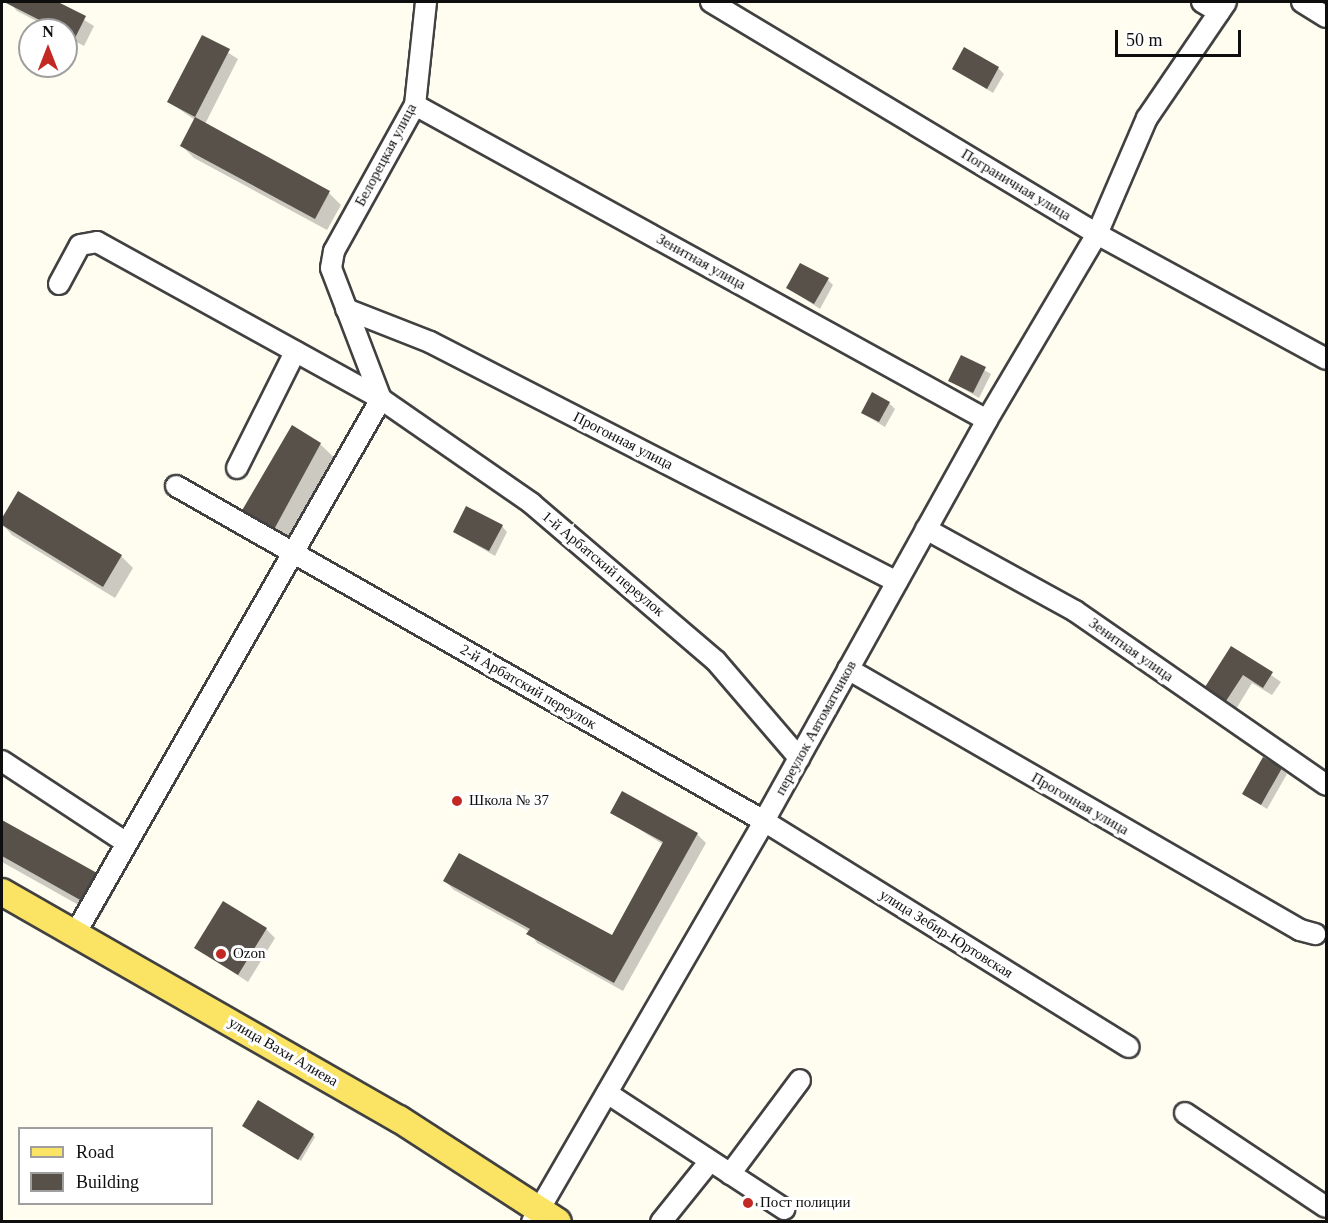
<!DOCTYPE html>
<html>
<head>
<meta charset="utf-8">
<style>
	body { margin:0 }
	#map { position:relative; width:1328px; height:1223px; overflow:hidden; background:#fffdf0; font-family:"Times New Roman",serif }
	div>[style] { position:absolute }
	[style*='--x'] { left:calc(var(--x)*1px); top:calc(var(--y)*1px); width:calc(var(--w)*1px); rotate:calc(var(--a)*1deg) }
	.shadow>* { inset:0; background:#0003 }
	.building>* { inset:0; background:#57514a }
	.roads { filter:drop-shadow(2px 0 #414141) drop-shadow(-2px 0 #414141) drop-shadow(0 2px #414141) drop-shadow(0 -2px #414141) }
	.minor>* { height:20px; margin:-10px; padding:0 10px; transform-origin:10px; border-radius:10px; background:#fff }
	.major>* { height:26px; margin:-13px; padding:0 13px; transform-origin:13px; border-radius:13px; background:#fbe464 }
	.dots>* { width:16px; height:16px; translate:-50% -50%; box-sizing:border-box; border:3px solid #fff; border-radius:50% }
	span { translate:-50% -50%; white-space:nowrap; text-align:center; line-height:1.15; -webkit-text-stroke:6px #fff; paint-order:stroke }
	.street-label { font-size:15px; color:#0e0e0e }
	.poi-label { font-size:15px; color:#0e0e0e }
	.left { translate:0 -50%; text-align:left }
	.frame { position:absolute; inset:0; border:3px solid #0e0e0e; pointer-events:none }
	.legend { position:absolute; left:18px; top:1127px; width:195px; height:78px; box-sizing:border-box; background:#fff; border:2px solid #9f9f9f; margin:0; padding:8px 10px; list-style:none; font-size:18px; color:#0e0e0e }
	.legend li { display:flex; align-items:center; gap:12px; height:30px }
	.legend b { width:30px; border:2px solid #9f9f9f }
	.north { position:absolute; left:18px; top:18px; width:60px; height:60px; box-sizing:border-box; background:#fff; border:2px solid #9f9f9f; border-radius:50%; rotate:0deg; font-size:16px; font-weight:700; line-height:24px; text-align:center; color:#0e0e0e }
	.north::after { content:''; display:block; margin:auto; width:21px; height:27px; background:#c22923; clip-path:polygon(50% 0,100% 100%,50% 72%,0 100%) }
	.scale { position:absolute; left:1115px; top:30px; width:126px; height:27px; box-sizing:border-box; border:3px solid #0e0e0e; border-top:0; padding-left:8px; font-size:18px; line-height:21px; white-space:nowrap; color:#0e0e0e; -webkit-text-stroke:4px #fff; paint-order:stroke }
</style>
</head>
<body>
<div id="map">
	<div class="shadow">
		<div style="clip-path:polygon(9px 2px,55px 2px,94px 26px,84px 46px,66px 36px,66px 30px,54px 30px,17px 11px)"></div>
		<div style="clip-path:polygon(203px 37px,238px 59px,205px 124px,329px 193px,341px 205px,327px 230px,194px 158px,182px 146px,195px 120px,169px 102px)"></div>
		<div style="clip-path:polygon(998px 68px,1004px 74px,993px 93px,954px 69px)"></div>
		<div style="clip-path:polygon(828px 280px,833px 285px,820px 309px,788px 288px)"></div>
		<div style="clip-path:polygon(962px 357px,991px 374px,979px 398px,950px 381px)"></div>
		<div style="clip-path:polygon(889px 403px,895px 409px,885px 427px,862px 413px)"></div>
		<div style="clip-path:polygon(320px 444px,346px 469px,297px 560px,264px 544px)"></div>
		<div style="clip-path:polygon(19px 493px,121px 556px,133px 568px,115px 598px,12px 535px,2px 524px)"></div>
		<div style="clip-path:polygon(502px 526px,507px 532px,495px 556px,454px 532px)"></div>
		<div style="clip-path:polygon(1232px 648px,1281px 682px,1272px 695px,1252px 683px,1236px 709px,1207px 687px)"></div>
		<div style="clip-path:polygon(1281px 769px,1287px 774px,1267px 809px,1244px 794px)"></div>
		<div style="clip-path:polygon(612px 812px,697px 834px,706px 843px,623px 991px,537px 943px,530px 932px,454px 890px,445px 881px,613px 937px,664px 845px)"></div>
		<div style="clip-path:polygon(2px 821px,96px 874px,114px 892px,100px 917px,2px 862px)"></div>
		<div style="clip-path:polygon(266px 929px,275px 938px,248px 982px,196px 948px)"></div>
		<div style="clip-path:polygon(247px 1129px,313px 1135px,315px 1137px,301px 1161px)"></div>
	</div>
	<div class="building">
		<div style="clip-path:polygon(4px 2px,58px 2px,86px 16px,75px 38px)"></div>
		<div style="clip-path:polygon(202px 35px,230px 49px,195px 117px,167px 102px)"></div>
		<div style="clip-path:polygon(964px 47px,999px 67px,987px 89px,952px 69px)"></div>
		<div style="clip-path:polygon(195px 117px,330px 191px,315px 219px,180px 146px)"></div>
		<div style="clip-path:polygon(800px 263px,829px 278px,814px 304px,786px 288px)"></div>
		<div style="clip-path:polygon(961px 355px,986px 367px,973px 393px,948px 381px)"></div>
		<div style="clip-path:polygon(872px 392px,890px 402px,879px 422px,861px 413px)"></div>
		<div style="clip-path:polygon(292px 425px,321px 443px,271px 535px,237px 519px)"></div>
		<div style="clip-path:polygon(18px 491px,122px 555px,103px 587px,2px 525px,2px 518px)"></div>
		<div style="clip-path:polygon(466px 506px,503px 525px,489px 551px,453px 532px)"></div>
		<div style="clip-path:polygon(1231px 646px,1273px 672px,1263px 688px,1243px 675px,1226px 701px,1205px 687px)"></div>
		<div style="clip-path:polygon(1263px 757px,1282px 768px,1261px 805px,1242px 794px)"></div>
		<div style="clip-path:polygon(622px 791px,698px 833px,614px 983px,526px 934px,530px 929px,443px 881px,459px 853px,612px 935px,663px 842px,610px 813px)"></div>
		<div style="clip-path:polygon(2px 820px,97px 873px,82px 901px,2px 856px)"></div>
		<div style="clip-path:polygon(223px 901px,267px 928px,238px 975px,194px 948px)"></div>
		<div style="clip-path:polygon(258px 1100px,314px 1134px,298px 1160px,242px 1126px)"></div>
	</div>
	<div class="roads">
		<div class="minor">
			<div style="--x:711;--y:2;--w:450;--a:31"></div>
			<div style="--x:1097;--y:234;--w:261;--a:28.6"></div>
			<div style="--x:1202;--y:2;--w:20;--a:30"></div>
			<div style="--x:1302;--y:2;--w:28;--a:32"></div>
			<div style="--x:415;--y:105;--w:653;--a:28.84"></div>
			<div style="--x:59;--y:284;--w:44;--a:-61.7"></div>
			<div style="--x:80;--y:245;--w:17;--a:-10"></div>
			<div style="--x:97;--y:242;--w:325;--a:28.9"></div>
			<div style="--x:381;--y:399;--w:183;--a:34.7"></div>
			<div style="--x:531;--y:503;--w:243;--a:40.5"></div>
			<div style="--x:716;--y:661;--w:128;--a:49.4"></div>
			<div style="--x:346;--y:309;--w:90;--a:21.4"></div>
			<div style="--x:430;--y:342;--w:525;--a:27.2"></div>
			<div style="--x:381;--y:399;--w:140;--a:-110.9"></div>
			<div style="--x:331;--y:268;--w:17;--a:-80"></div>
			<div style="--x:334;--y:251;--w:167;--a:-61"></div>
			<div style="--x:415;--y:105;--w:104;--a:-83.9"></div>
			<div style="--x:237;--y:468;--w:130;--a:-63.4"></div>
			<div style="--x:176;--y:486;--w:677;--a:29.67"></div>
			<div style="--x:764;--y:821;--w:429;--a:31.8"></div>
			<div style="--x:926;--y:529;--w:170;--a:28.8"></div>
			<div style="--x:1075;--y:611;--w:305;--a:34.7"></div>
			<div style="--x:848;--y:669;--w:522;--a:30"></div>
			<div style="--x:1300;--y:930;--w:16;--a:15"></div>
			<div style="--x:2;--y:761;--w:149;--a:33.3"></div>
			<div style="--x:75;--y:934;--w:616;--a:-60.23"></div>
			<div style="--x:607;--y:1093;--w:212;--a:33.2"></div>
			<div style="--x:1185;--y:1113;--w:169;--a:33.7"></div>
			<div style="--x:730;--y:1174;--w:117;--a:-53.3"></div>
			<div style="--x:532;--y:1222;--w:463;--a:-59.9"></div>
			<div style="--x:764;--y:821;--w:459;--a:-60.9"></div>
			<div style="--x:987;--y:420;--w:216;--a:-59.4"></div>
			<div style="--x:1097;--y:234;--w:126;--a:-66.7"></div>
			<div style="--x:1147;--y:118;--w:140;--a:-55.7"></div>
			<div style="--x:661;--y:1222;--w:78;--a:-51.2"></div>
		</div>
		<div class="major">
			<div style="--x:2;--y:892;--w:457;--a:29.8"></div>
			<div style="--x:399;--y:1119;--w:189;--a:32.9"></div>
		</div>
	</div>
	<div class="dots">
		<div style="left:457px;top:801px;background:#c22923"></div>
		<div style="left:221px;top:954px;background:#c22923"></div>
		<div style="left:748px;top:1203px;background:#c22923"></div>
	</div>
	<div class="street-label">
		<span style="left:386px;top:155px;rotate:-62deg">Белорецкая улица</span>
		<span style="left:1016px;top:185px;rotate:31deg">Пограничная улица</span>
		<span style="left:701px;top:262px;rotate:29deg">Зенитная улица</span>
		<span style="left:623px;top:441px;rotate:27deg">Прогонная улица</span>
		<span style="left:603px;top:564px;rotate:40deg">1-й Арбатский переулок</span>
		<span style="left:1131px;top:650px;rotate:35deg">Зенитная улица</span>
		<span style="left:528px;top:687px;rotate:30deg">2-й Арбатский переулок</span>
		<span style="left:816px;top:728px;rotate:-61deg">переулок Автоматчиков</span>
		<span style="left:1080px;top:804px;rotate:30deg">Прогонная улица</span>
		<span style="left:946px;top:934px;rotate:32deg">улица Зебир-Юртовская</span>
		<span style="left:283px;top:1052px;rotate:30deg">улица Вахи Алиева</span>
	</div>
	<div class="poi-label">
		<span class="left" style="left:469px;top:801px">Школа № 37</span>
		<span class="left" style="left:233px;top:954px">Ozon</span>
		<span class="left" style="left:760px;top:1203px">Пост полиции</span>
	</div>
	<div class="frame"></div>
	<ul class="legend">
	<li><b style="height:8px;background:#fbe464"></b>Road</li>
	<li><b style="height:16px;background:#57514a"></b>Building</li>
	</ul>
	<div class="north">N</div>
	<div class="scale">50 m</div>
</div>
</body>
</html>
